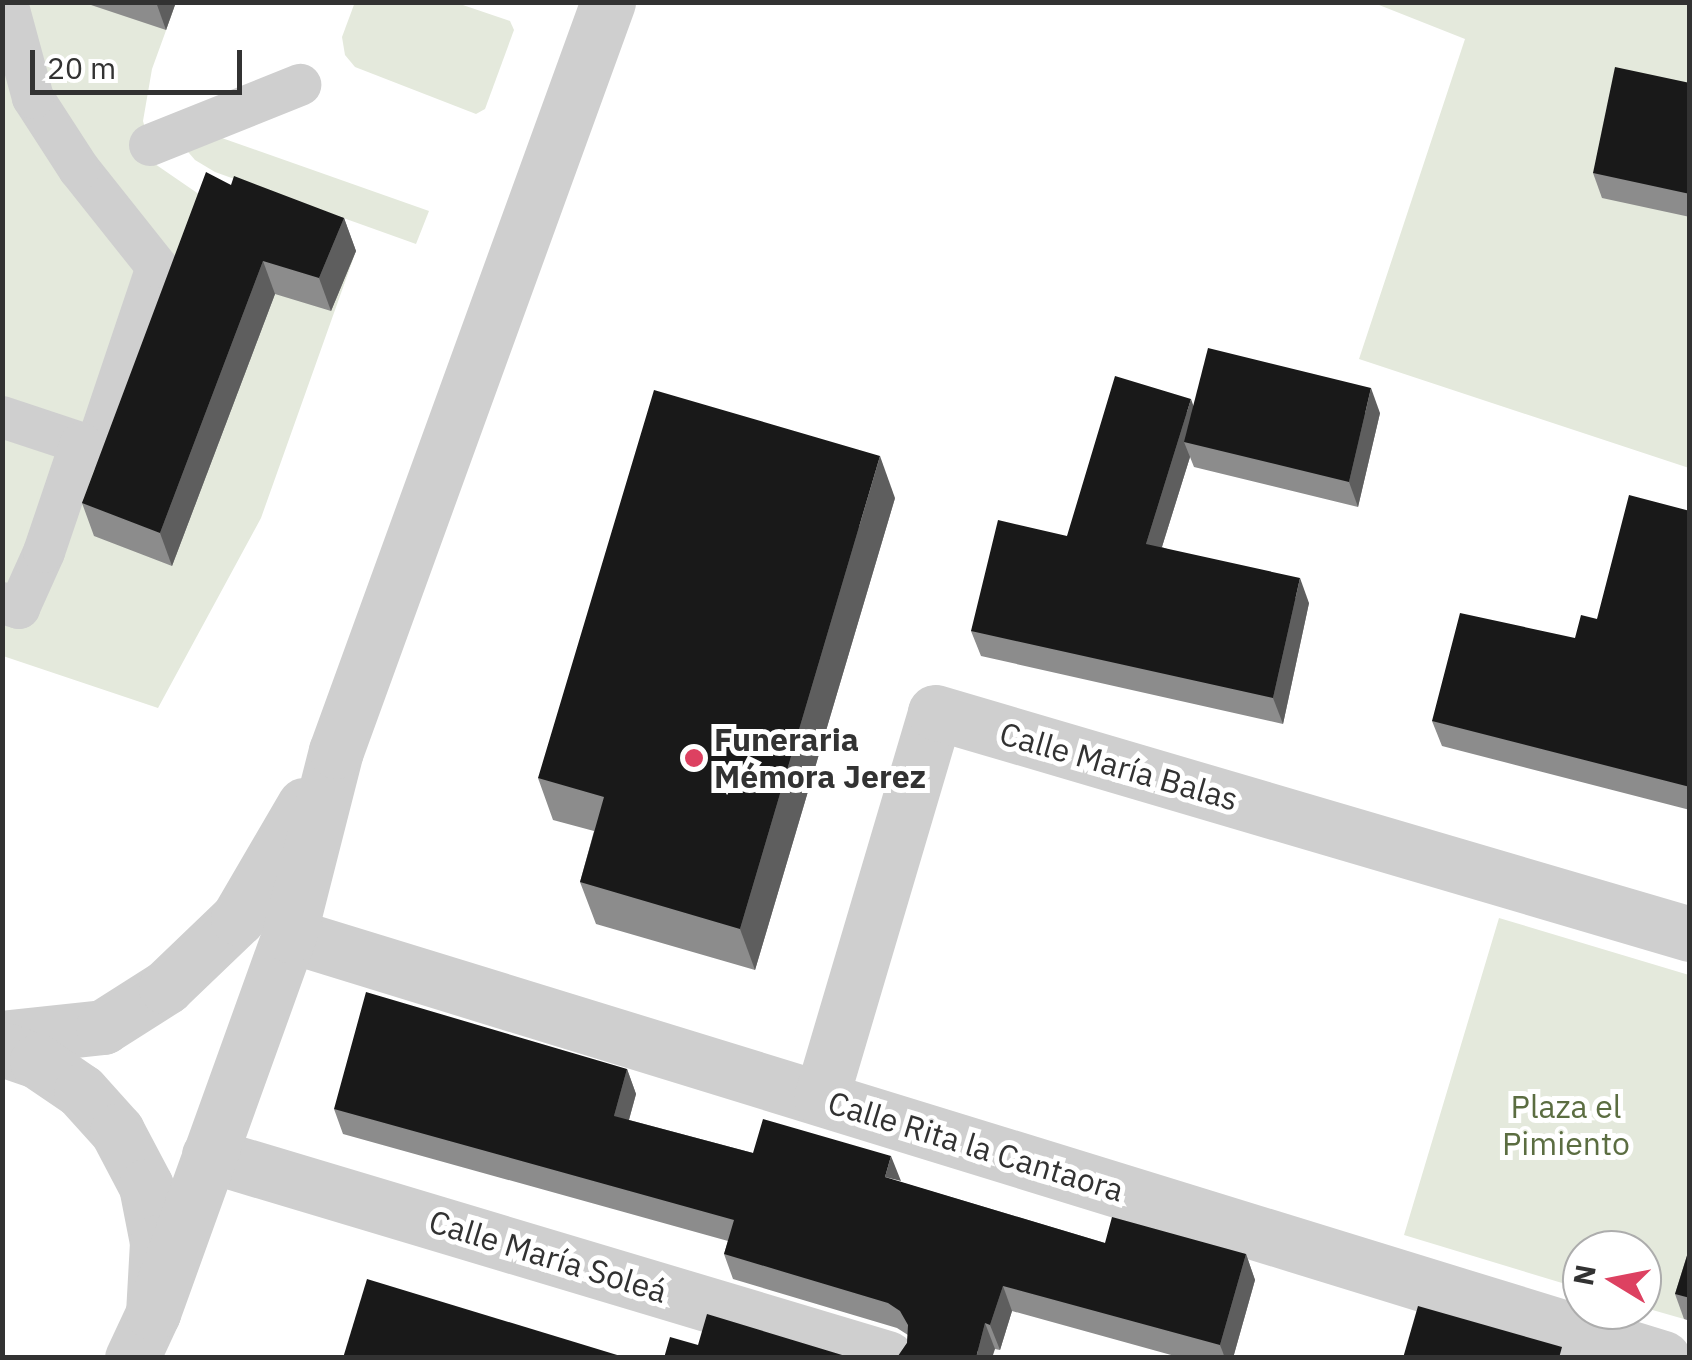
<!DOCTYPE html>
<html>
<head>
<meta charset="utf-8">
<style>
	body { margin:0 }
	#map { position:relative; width:1692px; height:1360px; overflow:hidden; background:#fff; font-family:"IBM Plex Sans",sans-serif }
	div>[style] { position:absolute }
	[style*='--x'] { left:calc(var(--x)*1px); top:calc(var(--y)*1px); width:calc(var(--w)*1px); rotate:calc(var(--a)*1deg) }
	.green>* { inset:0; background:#e4e9dc }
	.service>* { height:42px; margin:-21px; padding:0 21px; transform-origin:21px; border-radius:21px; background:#cfcfcf }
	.minor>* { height:55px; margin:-27.5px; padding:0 27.5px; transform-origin:27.5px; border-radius:27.5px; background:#cfcfcf }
	.tertiary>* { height:55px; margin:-27.5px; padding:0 27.5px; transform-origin:27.5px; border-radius:27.5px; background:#cfcfcf }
	.wall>* { inset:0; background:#8c8c8c }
	.shaded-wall>* { inset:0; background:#5e5e5e }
	.building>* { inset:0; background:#191919 }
	.dots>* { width:28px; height:28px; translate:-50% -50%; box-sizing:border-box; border:5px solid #fff; border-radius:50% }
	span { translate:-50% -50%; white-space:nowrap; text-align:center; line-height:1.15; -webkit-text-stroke:10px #fff; paint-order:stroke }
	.poi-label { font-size:32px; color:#323232; font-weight:700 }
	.left { translate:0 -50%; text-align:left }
	.street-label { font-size:32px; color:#323232 }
	.park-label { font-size:32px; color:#5b6d41 }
	.frame { position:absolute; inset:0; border:5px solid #323232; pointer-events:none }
	.north { position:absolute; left:1562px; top:1230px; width:100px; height:100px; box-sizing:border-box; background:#fff; border:2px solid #adadad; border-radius:50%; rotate:280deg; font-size:28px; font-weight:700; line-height:40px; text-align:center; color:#323232 }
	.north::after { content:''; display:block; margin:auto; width:35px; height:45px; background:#dd4161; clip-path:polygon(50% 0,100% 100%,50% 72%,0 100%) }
	.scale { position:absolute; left:30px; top:50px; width:212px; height:45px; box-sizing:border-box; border:5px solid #323232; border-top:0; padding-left:12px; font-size:30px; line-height:35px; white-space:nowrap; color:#323232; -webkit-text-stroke:8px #fff; paint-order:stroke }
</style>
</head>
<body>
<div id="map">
	<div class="green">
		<div style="clip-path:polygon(355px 2px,457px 3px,510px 21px,514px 30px,485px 109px,476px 114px,355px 67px,345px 55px,342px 37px)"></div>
		<div style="clip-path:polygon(3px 3px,176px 3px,152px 69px,143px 121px,155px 164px,203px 197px,356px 251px,261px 518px,158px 708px,3px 656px)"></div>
		<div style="clip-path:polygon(1374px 3px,1689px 3px,1689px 468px,1359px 359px,1465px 39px)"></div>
		<div style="clip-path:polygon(219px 137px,429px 211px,416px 244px,215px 172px,195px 160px,183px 146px)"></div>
		<div style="clip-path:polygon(1499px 918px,1689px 975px,1690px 1302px,1684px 1319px,1642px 1307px,1642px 1250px,1582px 1250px,1582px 1289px,1404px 1235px)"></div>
	</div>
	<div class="service">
		<div style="--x:150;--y:145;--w:162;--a:-21.8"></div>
		<div style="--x:2;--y:417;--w:99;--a:18.3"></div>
		<div style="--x:96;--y:448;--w:191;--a:-71.4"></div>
		<div style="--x:157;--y:267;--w:125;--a:-128.5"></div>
		<div style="--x:79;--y:169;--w:85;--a:-122.9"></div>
		<div style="--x:33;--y:98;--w:99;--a:-105.2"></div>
		<div style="--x:2;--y:603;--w:18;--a:16"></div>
		<div style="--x:19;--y:608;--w:61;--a:-65.9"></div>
		<div style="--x:44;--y:552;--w:115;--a:-71.3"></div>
	</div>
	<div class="minor">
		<div style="--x:289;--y:935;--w:1438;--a:17.11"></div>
		<div style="--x:821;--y:1098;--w:402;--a:-73.5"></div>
		<div style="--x:935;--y:712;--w:787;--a:16.39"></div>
		<div style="--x:209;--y:1155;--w:708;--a:16.67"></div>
	</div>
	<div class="tertiary">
		<div style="--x:2;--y:1038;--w:102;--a:-6.2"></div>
		<div style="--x:103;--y:1027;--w:75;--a:-32.4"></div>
		<div style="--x:166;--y:987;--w:100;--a:-43.8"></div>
		<div style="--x:238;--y:918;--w:131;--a:-59.7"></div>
		<div style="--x:2;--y:1049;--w:37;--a:19"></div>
		<div style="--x:37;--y:1061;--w:53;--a:34.3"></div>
		<div style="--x:81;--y:1091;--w:54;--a:48"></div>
		<div style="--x:117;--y:1131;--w:62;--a:62.2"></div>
		<div style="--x:146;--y:1186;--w:57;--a:78.9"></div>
		<div style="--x:157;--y:1242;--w:71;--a:93.2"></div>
		<div style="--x:153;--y:1313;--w:50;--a:115"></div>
		<div style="--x:153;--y:1313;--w:402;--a:-70.2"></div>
		<div style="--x:289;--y:935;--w:190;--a:-75.7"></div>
		<div style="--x:336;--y:751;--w:797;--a:-70.04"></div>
	</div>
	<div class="wall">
		<div style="clip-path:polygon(82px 2px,176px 2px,166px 30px)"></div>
		<div style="clip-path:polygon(1690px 83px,1690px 217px,1602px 198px,1593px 173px)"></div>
		<div style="clip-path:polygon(231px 185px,344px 218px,356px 251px,331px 311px,275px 294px,172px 566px,94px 536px,82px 503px)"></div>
		<div style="clip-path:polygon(1193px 406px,1380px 413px,1358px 507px,1194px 467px,1190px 457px,1162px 547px,1309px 603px,1283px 724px,981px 656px,971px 631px,1067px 536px)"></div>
		<div style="clip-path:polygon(895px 498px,755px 970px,596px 924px,580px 882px,594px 831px,553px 820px,538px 778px)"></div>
		<div style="clip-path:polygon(1690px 511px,1690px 810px,1442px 746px,1432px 721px,1575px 638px,1597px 619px)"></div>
		<div style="clip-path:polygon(627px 1069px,636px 1094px,629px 1120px,753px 1153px,900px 1182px,1105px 1243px,1246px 1254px,1255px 1280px,1233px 1358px,1182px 1358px,1012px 1311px,1000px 1350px,995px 1349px,898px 1356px,907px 1343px,908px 1335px,897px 1328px,733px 1279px,724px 1254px,728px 1241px,343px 1134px,334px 1109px)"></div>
		<div style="clip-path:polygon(1690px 1246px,1690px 1321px,1684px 1319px,1675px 1294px)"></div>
	</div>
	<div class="shaded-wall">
		<div style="clip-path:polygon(156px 2px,176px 2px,166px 30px)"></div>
		<div style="clip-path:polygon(344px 218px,356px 251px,331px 311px,319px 278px)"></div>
		<div style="clip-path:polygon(263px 261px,275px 294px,172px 566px,160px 533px)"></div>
		<div style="clip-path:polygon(1371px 388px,1380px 413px,1358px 507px,1349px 482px)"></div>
		<div style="clip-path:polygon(1191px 399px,1200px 424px,1184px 442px,1190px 457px,1155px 569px,1146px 544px)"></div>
		<div style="clip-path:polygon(880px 456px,895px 498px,755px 970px,740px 929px)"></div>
		<div style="clip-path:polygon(1300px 578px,1309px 603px,1283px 724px,1273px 698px)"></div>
		<div style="clip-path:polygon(627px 1069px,636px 1094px,623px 1141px,614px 1116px)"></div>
		<div style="clip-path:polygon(891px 1156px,901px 1181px,885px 1177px)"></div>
		<div style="clip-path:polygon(1246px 1254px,1255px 1280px,1233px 1358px,1225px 1358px,1220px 1345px)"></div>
		<div style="clip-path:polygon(1003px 1286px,1012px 1311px,1000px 1350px,990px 1325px)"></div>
		<div style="clip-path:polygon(985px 1323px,995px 1349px,992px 1358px,976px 1358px)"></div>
	</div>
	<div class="building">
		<div style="clip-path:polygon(1615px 67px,1690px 83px,1690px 194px,1593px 173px)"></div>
		<div style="clip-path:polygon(206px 172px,231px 185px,234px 176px,344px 218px,319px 278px,263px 261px,160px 533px,82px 503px)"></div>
		<div style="clip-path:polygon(1208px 348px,1371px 388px,1349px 482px,1184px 442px)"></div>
		<div style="clip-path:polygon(1115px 376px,1191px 399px,1146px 544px,1300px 578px,1273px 698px,971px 631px,998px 520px,1067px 536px)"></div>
		<div style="clip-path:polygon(654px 390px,880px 456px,740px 929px,580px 882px,604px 797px,538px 778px)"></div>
		<div style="clip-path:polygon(1629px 495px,1690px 511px,1690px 787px,1432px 721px,1460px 613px,1575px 638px,1581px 615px,1597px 619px)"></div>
		<div style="clip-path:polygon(366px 992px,627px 1069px,614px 1116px,753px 1153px,763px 1119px,891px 1156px,885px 1177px,1105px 1243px,1112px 1217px,1246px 1254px,1220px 1345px,1003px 1286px,990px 1325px,985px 1323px,976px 1358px,896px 1358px,898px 1356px,907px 1343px,908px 1325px,900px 1311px,888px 1303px,724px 1254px,734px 1220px,334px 1109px)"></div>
		<div style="clip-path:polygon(1690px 1246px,1690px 1298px,1675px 1294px)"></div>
		<div style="clip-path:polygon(367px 1279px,627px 1358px,343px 1358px)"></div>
		<div style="clip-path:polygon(1418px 1306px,1562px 1347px,1559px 1358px,1403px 1358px)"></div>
		<div style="clip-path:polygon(707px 1314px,852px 1358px,664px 1358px,670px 1337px,698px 1345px)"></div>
	</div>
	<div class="dots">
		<div style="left:694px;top:758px;background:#dd4161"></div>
	</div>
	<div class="poi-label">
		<span class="left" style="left:714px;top:758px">Funeraria<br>Mémora Jerez</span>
	</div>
	<div class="street-label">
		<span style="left:1119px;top:766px;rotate:16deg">Calle María Balas</span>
		<span style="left:976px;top:1146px;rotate:17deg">Calle Rita la Cantaora</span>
		<span style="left:548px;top:1256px;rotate:17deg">Calle María Soleá</span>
	</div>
	<div class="park-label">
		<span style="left:1566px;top:1125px">Plaza el<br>Pimiento</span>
	</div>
	<div class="frame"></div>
	<div class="north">N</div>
	<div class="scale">20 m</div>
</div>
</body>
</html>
